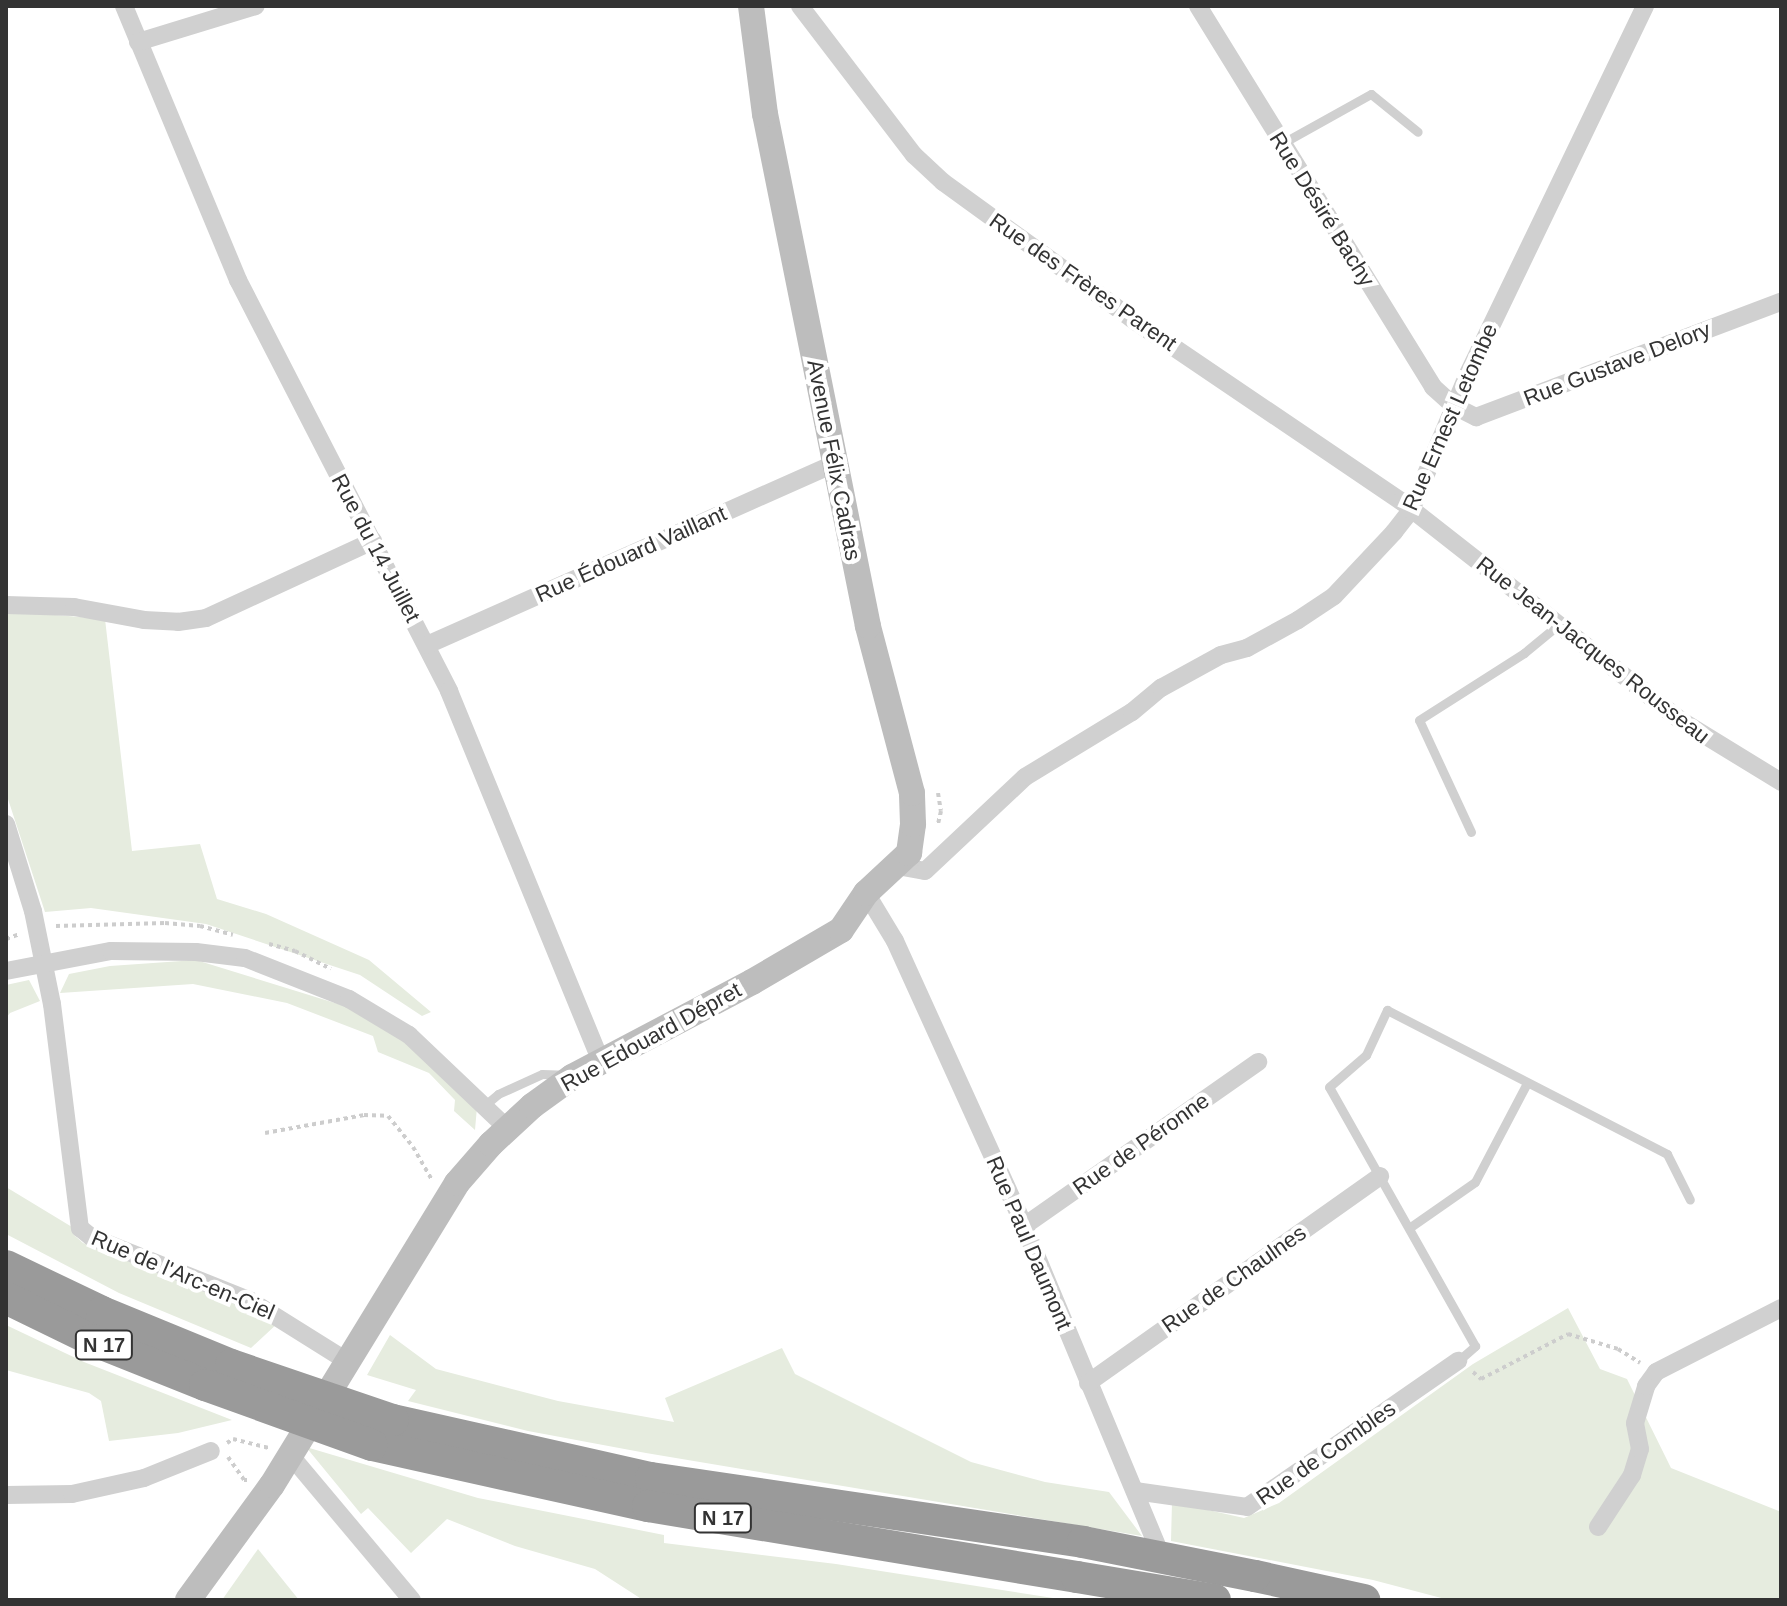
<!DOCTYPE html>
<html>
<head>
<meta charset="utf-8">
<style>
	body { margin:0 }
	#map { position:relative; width:1787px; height:1606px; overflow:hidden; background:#fff; font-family:Helvetica,sans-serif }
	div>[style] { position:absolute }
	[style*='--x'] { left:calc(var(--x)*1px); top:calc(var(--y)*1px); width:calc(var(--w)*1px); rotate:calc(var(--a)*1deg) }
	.green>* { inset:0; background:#e6ecdf }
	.path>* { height:4px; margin-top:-2px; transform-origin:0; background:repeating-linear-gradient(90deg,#cdcdcd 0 4px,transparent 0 8px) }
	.lane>* { height:9px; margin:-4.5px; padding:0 4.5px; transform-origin:4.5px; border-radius:4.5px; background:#d0d0d0 }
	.street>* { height:18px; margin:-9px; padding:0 9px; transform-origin:9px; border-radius:9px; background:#d0d0d0 }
	.secondary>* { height:26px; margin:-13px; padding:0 13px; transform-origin:13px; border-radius:13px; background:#bdbdbd }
	.highway>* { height:32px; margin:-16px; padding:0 16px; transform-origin:16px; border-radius:16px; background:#9a9a9a }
	.highway-bridge>* { height:32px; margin:-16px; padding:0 16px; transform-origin:16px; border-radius:16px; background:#9a9a9a }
	span { translate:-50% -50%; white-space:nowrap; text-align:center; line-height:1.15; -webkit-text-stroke:8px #fff; paint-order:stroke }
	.shield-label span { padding:2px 6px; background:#fff; border:2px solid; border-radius:6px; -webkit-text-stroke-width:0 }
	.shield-label { font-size:20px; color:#333; font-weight:700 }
	.street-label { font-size:22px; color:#333 }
	.frame { position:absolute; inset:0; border:8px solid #333; pointer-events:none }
</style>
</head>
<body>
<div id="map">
	<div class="green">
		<div style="clip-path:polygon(6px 611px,105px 619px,132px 851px,200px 844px,217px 899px,266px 914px,369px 960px,431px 1012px,422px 1016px,360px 975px,206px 924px,91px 908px,45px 912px,6px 793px)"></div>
		<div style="clip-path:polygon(196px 960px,348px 1007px,405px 1042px,477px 1107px,475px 1130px,454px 1111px,455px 1100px,429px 1073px,378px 1052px,373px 1036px,287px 1003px,193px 984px,60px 993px,69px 974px,110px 966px)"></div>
		<div style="clip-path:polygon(29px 980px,40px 1001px,10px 1013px,6px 1018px,6px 985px)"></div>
		<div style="clip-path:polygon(6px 1187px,72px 1227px,74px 1235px,83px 1243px,279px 1322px,251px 1348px,119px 1293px,6px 1234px)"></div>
		<div style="clip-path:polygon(1568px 1308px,1600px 1369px,1627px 1379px,1671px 1468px,1781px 1512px,1781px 1600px,1449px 1600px,1373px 1580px,1171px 1541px,1172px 1502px,1244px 1518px,1279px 1503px,1473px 1364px)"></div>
		<div style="clip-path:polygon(6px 1325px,84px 1362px,232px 1420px,178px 1433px,109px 1441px,101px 1401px,89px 1393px,6px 1370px)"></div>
		<div style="clip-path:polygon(390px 1335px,436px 1369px,558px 1401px,674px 1422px,665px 1398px,782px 1348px,795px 1374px,971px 1462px,1045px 1482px,1109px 1492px,1142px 1536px,646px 1453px,528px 1431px,408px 1401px,416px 1390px,367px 1375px)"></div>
		<div style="clip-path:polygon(306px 1447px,478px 1498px,664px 1535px,664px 1543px,836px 1564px,1066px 1600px,643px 1600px,595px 1569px,515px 1546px,447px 1519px,411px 1553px,368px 1508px,361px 1514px)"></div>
		<div style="clip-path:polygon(258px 1549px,299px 1600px,222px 1600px)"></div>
	</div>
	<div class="path">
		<div style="--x:938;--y:793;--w:18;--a:81"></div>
		<div style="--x:941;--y:811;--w:13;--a:103"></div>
		<div style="--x:56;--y:926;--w:109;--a:-1.6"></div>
		<div style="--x:165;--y:923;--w:35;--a:5"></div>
		<div style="--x:200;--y:926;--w:34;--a:15"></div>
		<div style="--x:6;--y:939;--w:15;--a:-20"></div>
		<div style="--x:269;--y:944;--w:27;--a:15"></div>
		<div style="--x:295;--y:951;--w:40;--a:26.6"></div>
		<div style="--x:265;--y:1133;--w:101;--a:-10.3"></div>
		<div style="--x:364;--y:1115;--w:24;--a:2"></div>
		<div style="--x:388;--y:1116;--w:40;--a:51"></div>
		<div style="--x:413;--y:1147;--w:38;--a:60"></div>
		<div style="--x:1473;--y:1372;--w:11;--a:41"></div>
		<div style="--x:1481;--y:1379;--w:98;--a:-27.3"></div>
		<div style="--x:1568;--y:1334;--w:52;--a:16.7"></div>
		<div style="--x:1618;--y:1349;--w:26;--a:32"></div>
		<div style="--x:227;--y:1443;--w:7;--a:-34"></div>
		<div style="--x:233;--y:1439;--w:37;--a:14"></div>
		<div style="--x:228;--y:1457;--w:28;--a:55"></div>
		<div style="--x:244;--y:1480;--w:3;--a:0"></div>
	</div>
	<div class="lane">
		<div style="--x:1281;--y:144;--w:103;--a:-29.1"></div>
		<div style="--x:1371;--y:94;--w:60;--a:39"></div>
		<div style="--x:1471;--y:832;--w:123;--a:-114.9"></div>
		<div style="--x:1419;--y:720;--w:125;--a:-32.5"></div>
		<div style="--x:1524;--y:653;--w:44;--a:-39.5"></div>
		<div style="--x:485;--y:1105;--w:17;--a:-40"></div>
		<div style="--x:498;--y:1094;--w:48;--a:-24.4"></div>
		<div style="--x:542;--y:1074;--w:23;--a:2"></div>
		<div style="--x:1409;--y:1228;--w:80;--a:-34.9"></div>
		<div style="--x:1475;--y:1182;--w:112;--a:-62.3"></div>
		<div style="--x:1458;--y:1361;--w:23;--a:-41"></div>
		<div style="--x:1475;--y:1346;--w:297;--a:-119.4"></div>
		<div style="--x:1329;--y:1087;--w:49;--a:-40.9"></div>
		<div style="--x:1366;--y:1055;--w:50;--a:-65"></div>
		<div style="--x:1387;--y:1010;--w:315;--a:27.2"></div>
		<div style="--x:1667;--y:1154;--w:51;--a:63.4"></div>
	</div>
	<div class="street">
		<div style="--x:124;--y:6;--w:297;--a:67.4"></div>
		<div style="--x:238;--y:280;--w:462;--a:62.8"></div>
		<div style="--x:449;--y:691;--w:399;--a:67.7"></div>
		<div style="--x:800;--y:6;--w:188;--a:52.6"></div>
		<div style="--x:914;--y:155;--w:40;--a:43"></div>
		<div style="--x:943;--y:182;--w:233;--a:35.9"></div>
		<div style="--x:1132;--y:319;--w:325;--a:34.1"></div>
		<div style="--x:1401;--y:501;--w:355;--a:38.1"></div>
		<div style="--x:1680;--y:720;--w:119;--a:31.5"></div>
		<div style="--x:1198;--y:6;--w:448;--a:58.3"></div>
		<div style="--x:1433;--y:387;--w:28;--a:42"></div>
		<div style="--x:1454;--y:406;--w:25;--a:27"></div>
		<div style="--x:1476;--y:417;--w:326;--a:-20.7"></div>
		<div style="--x:138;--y:42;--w:123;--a:-17"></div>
		<div style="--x:6;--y:605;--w:68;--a:1.7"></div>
		<div style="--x:74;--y:607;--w:71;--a:10.5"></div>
		<div style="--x:144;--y:620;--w:34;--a:3"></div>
		<div style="--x:178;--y:622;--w:28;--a:-8"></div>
		<div style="--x:206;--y:618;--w:184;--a:-24.8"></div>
		<div style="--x:427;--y:645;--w:447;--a:-24"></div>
		<div style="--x:6;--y:824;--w:91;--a:72.8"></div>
		<div style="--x:33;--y:911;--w:95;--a:78.5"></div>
		<div style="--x:52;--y:1004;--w:226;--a:82.9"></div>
		<div style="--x:80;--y:1228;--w:14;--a:39"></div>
		<div style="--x:91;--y:1237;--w:172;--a:21.8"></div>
		<div style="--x:251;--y:1301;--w:117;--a:32.1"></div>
		<div style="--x:897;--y:866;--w:28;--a:10"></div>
		<div style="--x:925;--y:871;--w:137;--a:-43.2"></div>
		<div style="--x:1025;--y:777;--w:125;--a:-31.3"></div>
		<div style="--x:1132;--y:712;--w:38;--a:-40"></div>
		<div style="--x:1161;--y:688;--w:68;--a:-28.8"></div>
		<div style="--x:1221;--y:655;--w:27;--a:-15"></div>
		<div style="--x:1247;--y:648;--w:58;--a:-28.8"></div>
		<div style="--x:1298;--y:620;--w:43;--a:-33.7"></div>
		<div style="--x:1334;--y:596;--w:88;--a:-46.8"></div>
		<div style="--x:1394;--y:532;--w:28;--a:-52"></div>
		<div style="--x:1411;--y:510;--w:147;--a:-67.3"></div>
		<div style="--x:1468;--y:374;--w:408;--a:-64.3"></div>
		<div style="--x:866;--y:893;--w:56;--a:58.9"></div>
		<div style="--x:895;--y:941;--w:313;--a:65.6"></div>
		<div style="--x:1024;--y:1226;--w:362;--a:67.4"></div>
		<div style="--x:6;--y:971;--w:107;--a:-10.8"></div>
		<div style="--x:111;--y:951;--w:85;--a:0.7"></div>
		<div style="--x:196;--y:952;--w:49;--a:7"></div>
		<div style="--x:245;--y:958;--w:112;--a:21.5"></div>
		<div style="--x:349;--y:999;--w:70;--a:31"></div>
		<div style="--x:409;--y:1035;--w:135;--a:43.5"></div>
		<div style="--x:1024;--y:1226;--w:286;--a:-35"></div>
		<div style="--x:1088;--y:1383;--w:358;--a:-35.3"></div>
		<div style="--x:291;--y:1456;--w:188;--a:50"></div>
		<div style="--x:1135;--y:1491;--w:113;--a:8.1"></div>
		<div style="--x:1247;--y:1507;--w:257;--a:-34.7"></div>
		<div style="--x:6;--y:1495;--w:66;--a:-0.9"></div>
		<div style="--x:72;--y:1494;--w:74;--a:-12.5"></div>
		<div style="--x:144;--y:1478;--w:72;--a:-21.9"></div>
		<div style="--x:1598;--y:1527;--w:62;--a:-56.8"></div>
		<div style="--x:1632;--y:1475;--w:27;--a:-73"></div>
		<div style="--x:1640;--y:1449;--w:26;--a:-101"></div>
		<div style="--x:1635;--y:1423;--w:39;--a:-73"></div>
		<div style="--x:1646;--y:1386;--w:17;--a:-54"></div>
		<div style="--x:1656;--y:1372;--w:140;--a:-27.1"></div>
	</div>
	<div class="secondary">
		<div style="--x:188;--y:1600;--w:142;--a:-53.9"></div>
		<div style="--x:272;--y:1485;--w:354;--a:-58.5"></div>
		<div style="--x:457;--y:1183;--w:52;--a:-48.9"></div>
		<div style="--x:491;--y:1144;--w:56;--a:-42.8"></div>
		<div style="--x:532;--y:1106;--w:49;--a:-35.9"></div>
		<div style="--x:572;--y:1077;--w:204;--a:-27.8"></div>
		<div style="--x:752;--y:982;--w:103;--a:-30.3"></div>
		<div style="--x:841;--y:930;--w:45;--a:-56"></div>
		<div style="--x:866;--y:893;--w:59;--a:-42.9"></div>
		<div style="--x:909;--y:853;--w:29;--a:-82"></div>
		<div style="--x:913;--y:824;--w:31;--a:-92"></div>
		<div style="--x:912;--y:793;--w:173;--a:-104.8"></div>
		<div style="--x:868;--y:626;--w:522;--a:-101.37"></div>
		<div style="--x:765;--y:114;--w:109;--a:-97.4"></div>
	</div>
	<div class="highway">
		<div style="--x:6;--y:1266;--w:106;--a:25.6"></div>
		<div style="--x:102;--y:1312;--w:139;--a:22.3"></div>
		<div style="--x:6;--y:1298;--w:96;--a:26"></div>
		<div style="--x:92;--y:1340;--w:122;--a:21.7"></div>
		<div style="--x:393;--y:1420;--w:264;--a:12.7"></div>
		<div style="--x:651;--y:1478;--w:437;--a:8.4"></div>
		<div style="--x:372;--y:1445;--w:283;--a:12.5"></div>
		<div style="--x:648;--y:1506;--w:435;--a:9.4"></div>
		<div style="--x:1255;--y:1576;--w:112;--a:12.4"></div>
	</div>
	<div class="highway-bridge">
		<div style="--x:231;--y:1365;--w:171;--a:18.8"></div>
		<div style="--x:205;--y:1385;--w:177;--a:19.8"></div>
		<div style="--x:1083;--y:1542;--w:175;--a:11.2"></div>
		<div style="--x:1077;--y:1577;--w:140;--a:9.5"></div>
	</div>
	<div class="shield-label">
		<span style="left:104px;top:1345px">N 17</span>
		<span style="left:723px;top:1518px">N 17</span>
	</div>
	<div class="street-label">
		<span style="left:1322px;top:209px;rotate:58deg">Rue Désiré Bachy</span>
		<span style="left:1083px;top:282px;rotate:35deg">Rue des Frères Parent</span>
		<span style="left:1617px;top:364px;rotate:-21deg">Rue Gustave Delory</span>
		<span style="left:1450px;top:417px;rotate:-66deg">Rue Ernest Letombe</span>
		<span style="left:834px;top:460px;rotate:79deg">Avenue Félix Cadras</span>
		<span style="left:376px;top:548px;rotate:62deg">Rue du 14 Juillet</span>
		<span style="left:631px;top:554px;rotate:-24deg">Rue Édouard Vaillant</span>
		<span style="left:1593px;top:650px;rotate:38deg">Rue Jean-Jacques Rousseau</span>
		<span style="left:651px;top:1037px;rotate:-29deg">Rue Edouard Dépret</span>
		<span style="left:1141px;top:1144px;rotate:-35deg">Rue de Péronne</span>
		<span style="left:1029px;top:1243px;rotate:67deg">Rue Paul Daumont</span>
		<span style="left:183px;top:1275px;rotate:23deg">Rue de l'Arc-en-Ciel</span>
		<span style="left:1234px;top:1279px;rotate:-35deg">Rue de Chaulnes</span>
		<span style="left:1326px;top:1453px;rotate:-35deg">Rue de Combles</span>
	</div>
	<div class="frame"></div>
</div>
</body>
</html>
